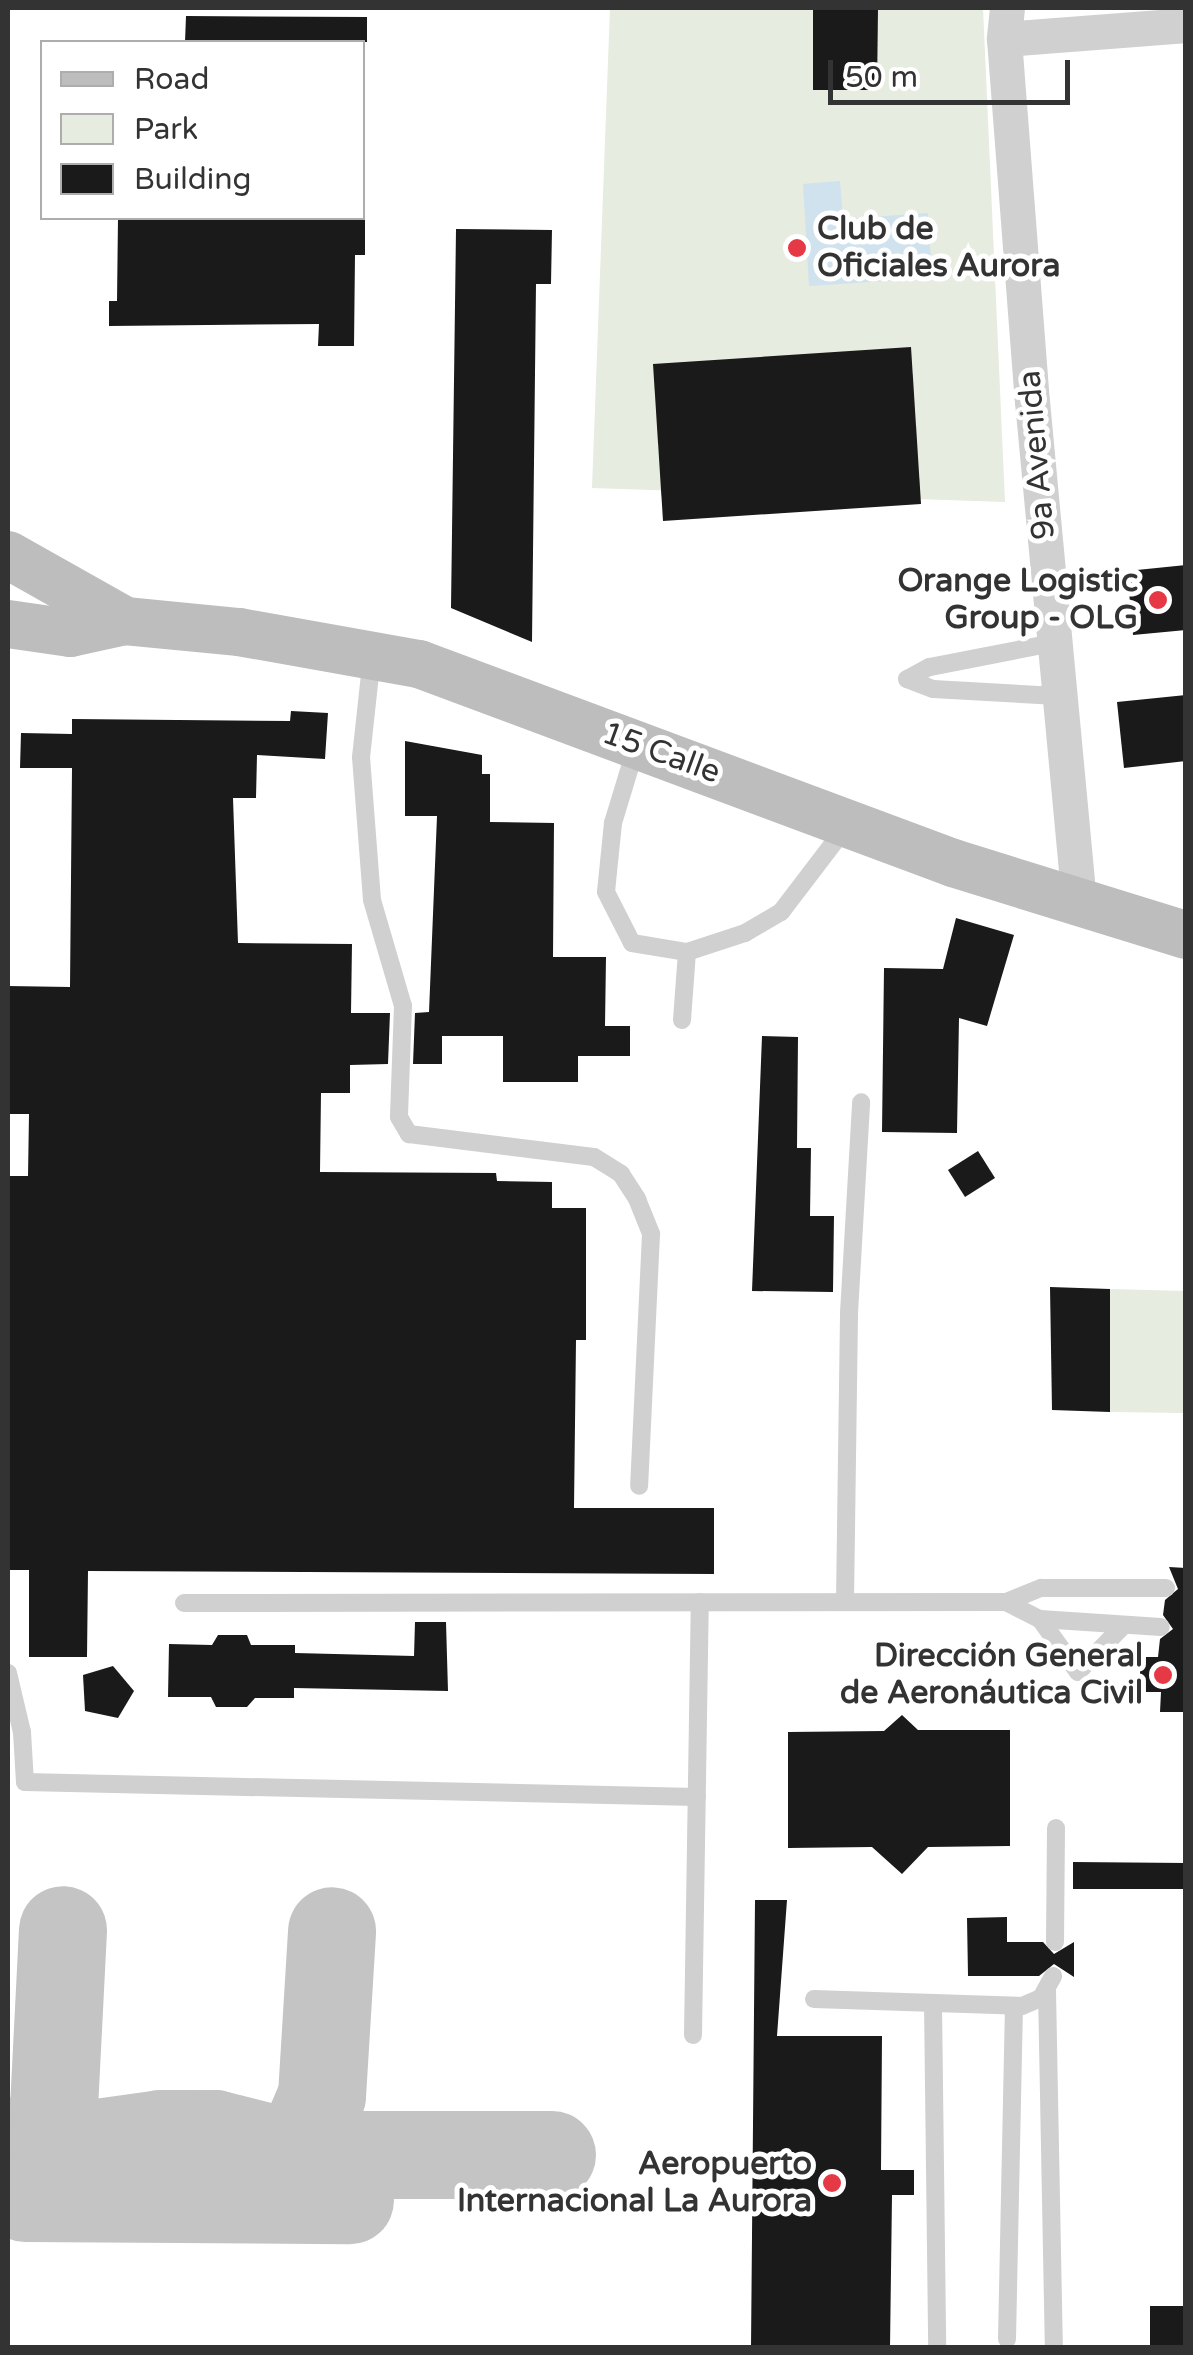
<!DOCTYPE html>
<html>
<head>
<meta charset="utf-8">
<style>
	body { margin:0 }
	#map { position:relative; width:1193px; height:2355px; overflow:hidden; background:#fff; font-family:"Varela Round",sans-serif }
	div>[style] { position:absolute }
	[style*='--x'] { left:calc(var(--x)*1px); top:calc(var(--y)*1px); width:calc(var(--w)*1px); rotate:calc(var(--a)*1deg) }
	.green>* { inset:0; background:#e6ecdf }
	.water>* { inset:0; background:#cfe2ee }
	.taxiway>* { height:88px; margin:-44px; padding:0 44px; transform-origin:44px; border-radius:44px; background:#c4c4c4 }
	.building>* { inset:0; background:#1a1a1a }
	.lane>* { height:18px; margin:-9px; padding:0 9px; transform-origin:9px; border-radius:9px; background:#d0d0d0 }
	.street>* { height:35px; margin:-17.5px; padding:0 17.5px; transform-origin:17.5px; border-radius:17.5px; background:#d0d0d0 }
	.secondary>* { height:48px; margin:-24px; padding:0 24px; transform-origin:24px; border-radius:24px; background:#bdbdbd }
	.dots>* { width:28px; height:28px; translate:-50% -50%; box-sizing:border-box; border:5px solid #fff; border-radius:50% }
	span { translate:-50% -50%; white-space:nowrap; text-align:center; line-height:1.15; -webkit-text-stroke:10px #fff; paint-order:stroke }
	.poi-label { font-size:32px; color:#333; font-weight:700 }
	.left { translate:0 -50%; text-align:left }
	.right { translate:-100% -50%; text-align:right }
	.street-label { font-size:32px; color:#333 }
	.frame { position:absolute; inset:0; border:10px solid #333; pointer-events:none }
	.legend { position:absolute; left:40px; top:40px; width:325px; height:180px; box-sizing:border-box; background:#fff; border:2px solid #adadad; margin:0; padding:12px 18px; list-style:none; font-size:30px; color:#333 }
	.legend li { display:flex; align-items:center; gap:20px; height:50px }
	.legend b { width:50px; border:2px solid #adadad }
	.scale { position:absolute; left:828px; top:60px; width:242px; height:45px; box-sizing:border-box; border:5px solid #333; border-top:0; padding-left:12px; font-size:30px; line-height:35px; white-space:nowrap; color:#333; -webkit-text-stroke:8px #fff; paint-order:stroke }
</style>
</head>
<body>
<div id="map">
	<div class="green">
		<div style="clip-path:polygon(610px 8px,983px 8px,1005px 502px,592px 488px)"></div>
		<div style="clip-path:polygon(1110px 1289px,1185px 1291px,1185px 1413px,1110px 1412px)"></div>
	</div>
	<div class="water">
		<div style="clip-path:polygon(840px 181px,843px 219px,928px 213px,932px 278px,809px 286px,803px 184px)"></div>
	</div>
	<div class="taxiway">
		<div style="--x:15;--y:2176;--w:88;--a:-21.9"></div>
		<div style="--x:97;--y:2143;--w:65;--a:-8"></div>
		<div style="--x:161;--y:2134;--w:54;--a:0"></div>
		<div style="--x:215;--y:2134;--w:85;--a:14.4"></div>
		<div style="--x:297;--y:2155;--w:255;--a:0"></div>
		<div style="--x:8;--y:2181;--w:49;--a:-50.8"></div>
		<div style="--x:39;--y:2143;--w:38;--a:-67"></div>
		<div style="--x:54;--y:2108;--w:178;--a:-87.1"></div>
		<div style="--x:258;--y:2191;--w:53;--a:-42.7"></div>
		<div style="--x:297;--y:2155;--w:64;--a:-67"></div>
		<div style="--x:322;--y:2096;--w:165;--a:-86.5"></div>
		<div style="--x:25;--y:2198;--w:325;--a:0.4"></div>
	</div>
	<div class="building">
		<div style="clip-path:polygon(813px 8px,878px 8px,877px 90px,813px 90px)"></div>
		<div style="clip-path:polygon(186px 16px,367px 17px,367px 42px,185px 42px)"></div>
		<div style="clip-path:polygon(118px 218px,365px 218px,365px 255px,355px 255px,354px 346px,318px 346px,319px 324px,109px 326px,109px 301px,117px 301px)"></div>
		<div style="clip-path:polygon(456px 229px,552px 230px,551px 284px,536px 284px,532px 642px,451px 608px)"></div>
		<div style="clip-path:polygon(911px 347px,921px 504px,663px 521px,653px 364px)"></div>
		<div style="clip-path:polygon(1186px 565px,1186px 630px,1133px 635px,1127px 571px)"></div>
		<div style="clip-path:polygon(1186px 695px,1186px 761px,1124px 768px,1117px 702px)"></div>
		<div style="clip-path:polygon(291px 711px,328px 713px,325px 759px,257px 755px,256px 798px,233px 798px,238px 943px,352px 944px,351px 1013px,390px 1013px,388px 1064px,350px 1065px,350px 1093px,321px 1093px,320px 1172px,496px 1173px,497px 1181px,552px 1182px,552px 1208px,586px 1208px,586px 1340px,576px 1340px,574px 1508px,714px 1508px,714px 1574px,88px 1571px,87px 1657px,29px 1657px,29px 1570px,8px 1570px,8px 1176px,28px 1176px,29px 1114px,8px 1114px,8px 986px,70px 987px,72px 768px,20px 768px,21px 733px,72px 734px,72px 719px,290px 721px)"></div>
		<div style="clip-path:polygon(405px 741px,482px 755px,482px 774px,490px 774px,490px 822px,554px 823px,553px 957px,606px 957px,605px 1026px,630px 1026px,630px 1056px,578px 1056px,578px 1082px,503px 1082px,503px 1036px,442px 1036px,442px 1064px,413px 1064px,415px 1013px,429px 1012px,437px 816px,405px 816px)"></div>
		<div style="clip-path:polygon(956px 918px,1014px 935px,987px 1026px,959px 1018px,957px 1133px,882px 1132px,884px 968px,943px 969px)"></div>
		<div style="clip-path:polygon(762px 1036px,798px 1037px,797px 1148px,811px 1148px,810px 1216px,834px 1216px,833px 1292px,752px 1291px)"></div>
		<div style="clip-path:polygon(978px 1151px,995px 1178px,965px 1197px,948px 1170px)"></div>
		<div style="clip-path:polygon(1050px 1287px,1110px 1289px,1110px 1412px,1052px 1410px)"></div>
		<div style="clip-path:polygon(1169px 1567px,1186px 1568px,1186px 1712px,1160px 1712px,1161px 1692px,1140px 1692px,1140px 1657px,1158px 1657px,1160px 1639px,1173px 1629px,1163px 1615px,1165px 1600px,1178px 1589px)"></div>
		<div style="clip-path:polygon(415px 1622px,446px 1622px,448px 1691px,294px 1688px,294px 1698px,255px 1698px,247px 1707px,216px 1707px,211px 1697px,168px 1697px,169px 1644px,212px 1645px,218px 1635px,247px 1635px,251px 1645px,295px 1645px,295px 1653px,414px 1656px)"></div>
		<div style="clip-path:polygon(113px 1666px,134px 1691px,118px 1718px,85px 1711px,83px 1675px)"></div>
		<div style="clip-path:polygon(902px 1715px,918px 1730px,1010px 1730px,1010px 1846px,928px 1847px,902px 1874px,872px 1847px,788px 1848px,788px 1732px,884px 1731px)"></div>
		<div style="clip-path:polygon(1073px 1862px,1186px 1863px,1186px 1889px,1073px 1889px)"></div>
		<div style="clip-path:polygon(755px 1900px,787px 1900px,777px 2036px,882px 2036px,881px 2170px,914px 2170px,914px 2195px,892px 2195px,890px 2348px,751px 2348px)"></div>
		<div style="clip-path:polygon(1007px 1917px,1007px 1942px,1043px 1942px,1054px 1954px,1074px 1942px,1074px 1977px,1054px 1964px,1039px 1976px,968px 1976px,967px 1918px)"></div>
		<div style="clip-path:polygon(1150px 2306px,1186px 2306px,1186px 2348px,1150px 2348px)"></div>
	</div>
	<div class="lane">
		<div style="--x:1053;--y:643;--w:126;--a:169"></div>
		<div style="--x:929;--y:667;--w:25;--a:151"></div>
		<div style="--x:907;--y:679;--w:28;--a:21"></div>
		<div style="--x:933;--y:689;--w:124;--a:3.2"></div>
		<div style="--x:372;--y:656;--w:102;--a:96.2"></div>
		<div style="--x:361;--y:757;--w:143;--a:85.6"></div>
		<div style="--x:372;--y:900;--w:110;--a:73.7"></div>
		<div style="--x:403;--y:1006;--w:111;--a:92.1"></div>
		<div style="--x:399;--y:1117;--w:20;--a:60"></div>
		<div style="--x:409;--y:1134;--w:186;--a:7.1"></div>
		<div style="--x:594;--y:1157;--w:32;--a:32"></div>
		<div style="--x:621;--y:1174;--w:30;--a:57"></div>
		<div style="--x:637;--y:1199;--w:38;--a:68"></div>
		<div style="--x:651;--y:1234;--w:252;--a:92.7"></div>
		<div style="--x:637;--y:744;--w:83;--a:106.9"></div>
		<div style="--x:613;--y:823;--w:69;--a:95.8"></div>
		<div style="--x:606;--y:892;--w:57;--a:63"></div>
		<div style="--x:632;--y:943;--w:56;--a:9.3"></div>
		<div style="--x:687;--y:952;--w:61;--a:-18.1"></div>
		<div style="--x:745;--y:933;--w:42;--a:-30.3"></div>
		<div style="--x:781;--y:912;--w:106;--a:-52.7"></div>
		<div style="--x:682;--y:1020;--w:68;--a:-85.8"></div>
		<div style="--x:845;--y:1601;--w:288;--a:-89.2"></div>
		<div style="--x:849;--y:1313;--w:211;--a:-86.7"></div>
		<div style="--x:1006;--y:1602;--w:38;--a:27"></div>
		<div style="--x:1040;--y:1619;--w:121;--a:3.8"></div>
		<div style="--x:184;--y:1603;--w:822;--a:-0.07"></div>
		<div style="--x:1006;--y:1602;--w:38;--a:-22"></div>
		<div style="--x:1041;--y:1588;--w:125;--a:0"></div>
		<div style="--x:1040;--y:1619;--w:65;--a:54.4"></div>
		<div style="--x:1078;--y:1672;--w:64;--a:-45.6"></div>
		<div style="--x:8;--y:1673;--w:61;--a:76.7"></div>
		<div style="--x:22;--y:1732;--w:50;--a:86.6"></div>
		<div style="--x:25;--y:1782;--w:672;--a:1.28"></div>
		<div style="--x:1055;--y:1942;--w:114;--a:-89.5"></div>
		<div style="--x:1047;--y:1991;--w:357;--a:88.9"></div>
		<div style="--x:814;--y:1999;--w:208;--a:1.9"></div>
		<div style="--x:1022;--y:2006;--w:21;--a:-23"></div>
		<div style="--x:1041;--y:1998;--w:25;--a:-61"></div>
		<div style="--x:933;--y:2003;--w:345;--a:89.3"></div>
		<div style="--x:693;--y:2035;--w:433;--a:-89.1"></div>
		<div style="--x:1007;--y:2339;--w:333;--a:-88.8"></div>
	</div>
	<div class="street">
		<div style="--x:1007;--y:8;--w:31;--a:96"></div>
		<div style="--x:1004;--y:39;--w:363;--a:85.6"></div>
		<div style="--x:1032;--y:401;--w:503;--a:84.64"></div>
		<div style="--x:1004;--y:39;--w:183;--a:-4.4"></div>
	</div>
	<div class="secondary">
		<div style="--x:8;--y:555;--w:134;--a:29.4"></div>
		<div style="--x:8;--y:624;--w:63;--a:8.3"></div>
		<div style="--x:70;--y:633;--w:56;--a:-12.3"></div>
		<div style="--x:125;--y:621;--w:115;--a:5.5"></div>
		<div style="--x:239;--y:632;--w:183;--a:10.1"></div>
		<div style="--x:419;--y:664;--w:570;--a:20.44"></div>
		<div style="--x:953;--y:863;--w:244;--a:17.2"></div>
	</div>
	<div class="dots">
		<div style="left:797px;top:248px;background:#e63946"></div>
		<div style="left:1158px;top:600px;background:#e63946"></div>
		<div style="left:1163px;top:1675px;background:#e63946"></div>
		<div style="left:832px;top:2183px;background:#e63946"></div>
	</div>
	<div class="poi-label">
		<span class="left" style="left:817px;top:248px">Club de<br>Oficiales Aurora</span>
		<span class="right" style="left:1138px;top:600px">Orange Logistic<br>Group - OLG</span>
		<span class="right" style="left:1143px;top:1675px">Dirección General<br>de Aeronáutica Civil</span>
		<span class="right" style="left:812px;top:2183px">Aeropuerto<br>Internacional La Aurora</span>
	</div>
	<div class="street-label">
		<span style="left:1037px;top:455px;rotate:-95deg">9a Avenida</span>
		<span style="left:661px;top:753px;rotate:20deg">15 Calle</span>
	</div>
	<div class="frame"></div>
	<ul class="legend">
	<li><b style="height:12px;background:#bdbdbd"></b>Road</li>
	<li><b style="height:28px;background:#e6ecdf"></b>Park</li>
	<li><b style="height:28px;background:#1a1a1a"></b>Building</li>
	</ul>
	<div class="scale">50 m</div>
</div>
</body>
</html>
